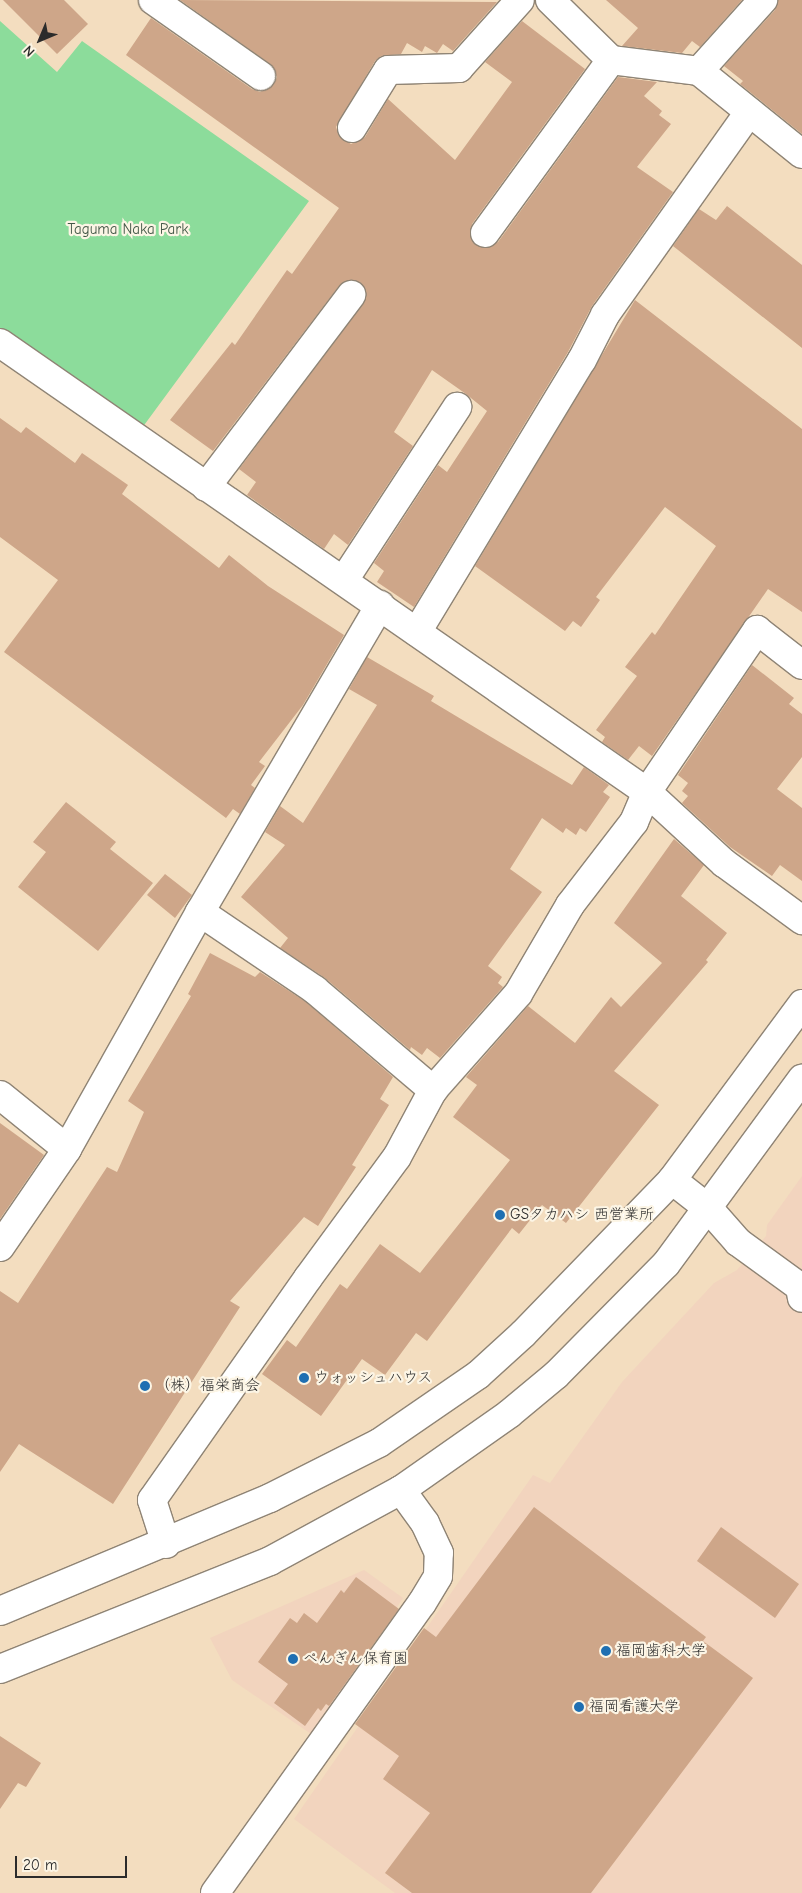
<!DOCTYPE html>
<html>
<head>
<meta charset="utf-8">
<style>
	body { margin:0 }
	#map { position:relative; width:802px; height:1893px; overflow:hidden; background:#f3ddbf; font-family:"Comic Neue","Klee One",sans-serif }
	div>[style] { position:absolute }
	[style*='--x'] { left:calc(var(--x)*1px); top:calc(var(--y)*1px); width:calc(var(--w)*1px); rotate:calc(var(--a)*1deg) }
	.built>* { inset:0; background:#f2d4be }
	.green>* { inset:0; background:#8cdc9b }
	.building>* { inset:0; background:#cea689 }
	.roads { filter:drop-shadow(1px 0 #8f8475) drop-shadow(-1px 0 #8f8475) drop-shadow(0 1px #8f8475) drop-shadow(0 -1px #8f8475) }
	.minor>* { height:28px; margin:-14px; padding:0 14px; transform-origin:14px; border-radius:14px; background:#fff }
	.dots>* { width:14px; height:14px; translate:-50% -50%; box-sizing:border-box; border:2px solid #fcf5e5; border-radius:50% }
	span { translate:-50% -50%; white-space:nowrap; text-align:center; line-height:1.15; -webkit-text-stroke:4.5px #fcf5e5; paint-order:stroke }
	.park-label { font-size:15px; color:#435747 }
	.poi-label { font-size:15px; color:#2b2b2b }
	.left { translate:0 -50%; text-align:left }
	.north { position:absolute; left:15px; top:15px; width:50px; height:50px; -webkit-text-stroke:4px #fcf5e5; paint-order:stroke; rotate:225deg; font-size:14px; font-weight:700; line-height:20px; text-align:center; color:#2b2b2b }
	.north::after { content:''; display:block; margin:auto; width:18px; height:22px; background:#2b2b2b; clip-path:polygon(50% 0,100% 100%,50% 72%,0 100%) }
	.scale { position:absolute; left:15px; top:1856px; width:112px; height:22px; box-sizing:border-box; border:2px solid #2b2b2b; border-top:0; padding-left:6px; font-size:15px; line-height:18px; white-space:nowrap; color:#2b2b2b; -webkit-text-stroke:4px #fcf5e5; paint-order:stroke }
</style>
</head>
<body>
<div id="map">
	<div class="built">
		<div style="clip-path:polygon(802px 1176px,802px 1893px,395px 1893px,294px 1819px,533px 1475px,550px 1483px,622px 1382px,714px 1283px,737px 1270px,766px 1236px,767px 1225px)"></div>
		<div style="clip-path:polygon(364px 1570px,403px 1598px,314px 1736px,232px 1680px,210px 1638px)"></div>
	</div>
	<div class="green">
		<div style="clip-path:polygon(0 21px,57px 72px,82px 41px,309px 201px,142px 428px,0 333px)"></div>
	</div>
	<div class="building">
		<div style="clip-path:polygon(3px 0,64px 0,88px 24px,57px 54px)"></div>
		<div style="clip-path:polygon(180px 0,497px 2px,453px 51px,443px 44px,437px 53px,425px 46px,422px 52px,407px 43px,401px 54px,381px 56px,375px 61px,336px 127px,339px 136px,351px 144px,365px 137px,388px 99px,455px 160px,512px 82px,485px 62px,522px 21px,585px 69px,472px 224px,471px 239px,483px 248px,498px 242px,618px 77px,657px 82px,644px 96px,662px 111px,659px 115px,671px 124px,637px 167px,673px 192px,592px 306px,568px 352px,414px 607px,377px 582px,384px 571px,374px 563px,438px 465px,447px 472px,487px 411px,466px 394px,432px 370px,394px 432px,413px 446px,348px 545px,334px 534px,324px 549px,247px 495px,256px 482px,239px 469px,363px 304px,366px 296px,361px 283px,352px 280px,339px 286px,213px 451px,170px 420px,232px 342px,235px 345px,287px 270px,292px 274px,339px 208px,126px 55px,151px 18px,252px 89px,260px 92px,273px 85px,277px 77px,270px 64px)"></div>
		<div style="clip-path:polygon(606px 0,742px 0,700px 47px,692px 41px,682px 53px,622px 46px,638px 28px)"></div>
		<div style="clip-path:polygon(778px 0,802px 0,802px 134px,740px 84px,743px 81px,724px 66px,775px 10px)"></div>
		<div style="clip-path:polygon(727px 206px,802px 265px,802px 348px,673px 246px,699px 209px,716px 220px)"></div>
		<div style="clip-path:polygon(635px 300px,802px 429px,802px 612px,768px 589px,652px 756px,639px 746px,628px 760px,602px 742px,605px 737px,596px 730px,637px 676px,625px 667px,652px 632px,655px 635px,716px 546px,665px 507px,596px 597px,600px 600px,581px 627px,573px 621px,565px 631px,475px 566px)"></div>
		<div style="clip-path:polygon(0 418px,21px 433px,26px 427px,75px 463px,82px 453px,128px 485px,122px 494px,219px 568px,229px 555px,268px 586px,344px 635px,303px 705px,259px 762px,265px 766px,251px 785px,255px 788px,240px 814px,233px 809px,226px 818px,4px 652px,58px 580px,0 537px)"></div>
		<div style="clip-path:polygon(367px 657px,434px 696px,431px 701px,461px 719px,572px 785px,584px 767px,609px 785px,603px 792px,610px 797px,586px 832px,580px 828px,576px 835px,566px 828px,563px 833px,542px 818px,510px 869px,542px 892px,488px 966px,502px 977px,498px 983px,503px 987px,440px 1058px,427px 1048px,422px 1055px,411px 1047px,410px 1050px,325px 978px,280px 948px,288px 938px,241px 897px,285px 845px,265px 832px,280px 806px,303px 823px,377px 705px,349px 689px)"></div>
		<div style="clip-path:polygon(752px 665px,794px 698px,789px 704px,802px 714px,802px 757px,777px 789px,802px 808px,802px 881px,780px 865px,772px 876px,730px 847px,682px 803px,688px 796px,682px 791px,688px 783px,678px 775px)"></div>
		<div style="clip-path:polygon(66px 802px,116px 842px,110px 849px,153px 883px,98px 951px,18px 887px,46px 852px,33px 842px)"></div>
		<div style="clip-path:polygon(674px 839px,704px 865px,681px 896px,727px 933px,706px 960px,708px 962px,614px 1071px,659px 1105px,566px 1223px,542px 1205px,519px 1234px,512px 1228px,427px 1341px,416px 1333px,385px 1375px,362px 1359px,321px 1416px,262px 1374px,287px 1340px,296px 1347px,340px 1284px,347px 1289px,380px 1244px,420px 1273px,510px 1160px,453px 1117px,477px 1085px,466px 1077px,528px 1006px,575px 1043px,611px 997px,621px 1007px,662px 963px,614px 923px)"></div>
		<div style="clip-path:polygon(165px 874px,192px 895px,175px 918px,147px 895px)"></div>
		<div style="clip-path:polygon(210px 953px,255px 977px,260px 972px,306px 1002px,393px 1077px,380px 1099px,389px 1105px,352px 1165px,356px 1167px,318px 1226px,304px 1217px,230px 1301px,240px 1307px,113px 1504px,19px 1444px,0 1472px,0 1291px,18px 1303px,107px 1167px,117px 1172px,144px 1112px,128px 1101px,191px 996px,188px 994px)"></div>
		<div style="clip-path:polygon(0 1123px,44px 1155px,0 1219px)"></div>
		<div style="clip-path:polygon(534px 1507px,706px 1637px,703px 1641px,753px 1678px,591px 1893px,412px 1893px,385px 1873px,430px 1813px,383px 1779px,399px 1756px,355px 1724px,424px 1628px,436px 1637px)"></div>
		<div style="clip-path:polygon(721px 1527px,799px 1584px,775px 1618px,697px 1561px)"></div>
		<div style="clip-path:polygon(356px 1577px,399px 1609px,329px 1706px,326px 1704px,321px 1711px,318px 1708px,305px 1726px,274px 1703px,288px 1684px,258px 1662px,290px 1618px,297px 1623px,304px 1613px,317px 1623px,341px 1590px,344px 1593px)"></div>
		<div style="clip-path:polygon(0 1736px,41px 1763px,26px 1787px,18px 1783px,0 1809px)"></div>
	</div>
	<div class="roads">
		<div class="minor">
			<div style="--x:153;--y:0;--w:132;--a:35.1"></div>
			<div style="--x:550;--y:0;--w:86;--a:44.5"></div>
			<div style="--x:611;--y:60;--w:89;--a:7.1"></div>
			<div style="--x:699;--y:71;--w:132;--a:38.9"></div>
			<div style="--x:699;--y:71;--w:96;--a:-48"></div>
			<div style="--x:352;--y:128;--w:68;--a:-58.2"></div>
			<div style="--x:388;--y:70;--w:71;--a:-1.6"></div>
			<div style="--x:459;--y:68;--w:91;--a:-48.1"></div>
			<div style="--x:485;--y:233;--w:214;--a:-53.9"></div>
			<div style="--x:0;--y:343;--w:788;--a:34.76"></div>
			<div style="--x:647;--y:792;--w:105;--a:42.7"></div>
			<div style="--x:724;--y:863;--w:97;--a:36.2"></div>
			<div style="--x:206;--y:487;--w:241;--a:-52.9"></div>
			<div style="--x:344;--y:580;--w:207;--a:-56.8"></div>
			<div style="--x:417;--y:632;--w:318;--a:-58.8"></div>
			<div style="--x:582;--y:360;--w:51;--a:-62.9"></div>
			<div style="--x:605;--y:315;--w:249;--a:-54.6"></div>
			<div style="--x:200;--y:912;--w:139;--a:34.1"></div>
			<div style="--x:315;--y:990;--w:155;--a:40.3"></div>
			<div style="--x:0;--y:1095;--w:86;--a:38.9"></div>
			<div style="--x:672;--y:1180;--w:47;--a:38.1"></div>
			<div style="--x:709;--y:1209;--w:44;--a:48.7"></div>
			<div style="--x:738;--y:1242;--w:77;--a:36"></div>
			<div style="--x:800;--y:1287;--w:11;--a:80"></div>
			<div style="--x:0;--y:1247;--w:119;--a:-55.6"></div>
			<div style="--x:67;--y:1149;--w:272;--a:-60.7"></div>
			<div style="--x:200;--y:912;--w:356;--a:-59.6"></div>
			<div style="--x:166;--y:1544;--w:46;--a:-107.7"></div>
			<div style="--x:152;--y:1500;--w:271;--a:-54.9"></div>
			<div style="--x:308;--y:1278;--w:150;--a:-53.7"></div>
			<div style="--x:397;--y:1157;--w:76;--a:-61.8"></div>
			<div style="--x:433;--y:1090;--w:128;--a:-48.5"></div>
			<div style="--x:518;--y:994;--w:103;--a:-59.7"></div>
			<div style="--x:570;--y:905;--w:105;--a:-52.4"></div>
			<div style="--x:634;--y:822;--w:33;--a:-67"></div>
			<div style="--x:647;--y:792;--w:196;--a:-55.8"></div>
			<div style="--x:757;--y:630;--w:57;--a:37.9"></div>
			<div style="--x:0;--y:1611;--w:293;--a:-22.7"></div>
			<div style="--x:270;--y:1498;--w:122;--a:-26.8"></div>
			<div style="--x:379;--y:1443;--w:120;--a:-34.5"></div>
			<div style="--x:478;--y:1375;--w:61;--a:-42.3"></div>
			<div style="--x:523;--y:1334;--w:214;--a:-45.9"></div>
			<div style="--x:672;--y:1180;--w:219;--a:-53.5"></div>
			<div style="--x:0;--y:1669;--w:291;--a:-21.8"></div>
			<div style="--x:270;--y:1561;--w:149;--a:-28.5"></div>
			<div style="--x:401;--y:1490;--w:132;--a:-35.1"></div>
			<div style="--x:509;--y:1414;--w:61;--a:-39.7"></div>
			<div style="--x:556;--y:1375;--w:156;--a:-45.3"></div>
			<div style="--x:666;--y:1264;--w:230;--a:-53.7"></div>
			<div style="--x:215;--y:1893;--w:356;--a:-54.5"></div>
			<div style="--x:422;--y:1603;--w:31;--a:-59"></div>
			<div style="--x:438;--y:1576;--w:23;--a:-88"></div>
			<div style="--x:439;--y:1553;--w:33;--a:-115"></div>
			<div style="--x:425;--y:1523;--w:41;--a:-126"></div>
		</div>
	</div>
	<div class="dots">
		<div style="left:500px;top:1215px;background:#1f6fb2"></div>
		<div style="left:304px;top:1378px;background:#1f6fb2"></div>
		<div style="left:145px;top:1386px;background:#1f6fb2"></div>
		<div style="left:606px;top:1651px;background:#1f6fb2"></div>
		<div style="left:293px;top:1659px;background:#1f6fb2"></div>
		<div style="left:579px;top:1707px;background:#1f6fb2"></div>
	</div>
	<div class="park-label">
		<span style="left:128px;top:230px">Taguma Naka Park</span>
	</div>
	<div class="poi-label">
		<span class="left" style="left:510px;top:1215px">GSタカハシ 西営業所</span>
		<span class="left" style="left:314px;top:1378px">ウォッシュハウス</span>
		<span class="left" style="left:155px;top:1386px">（株）福栄商会</span>
		<span class="left" style="left:616px;top:1651px">福岡歯科大学</span>
		<span class="left" style="left:303px;top:1659px">ぺんぎん保育園</span>
		<span class="left" style="left:589px;top:1707px">福岡看護大学</span>
	</div>
	<div class="north">N</div>
	<div class="scale">20 m</div>
</div>
</body>
</html>
